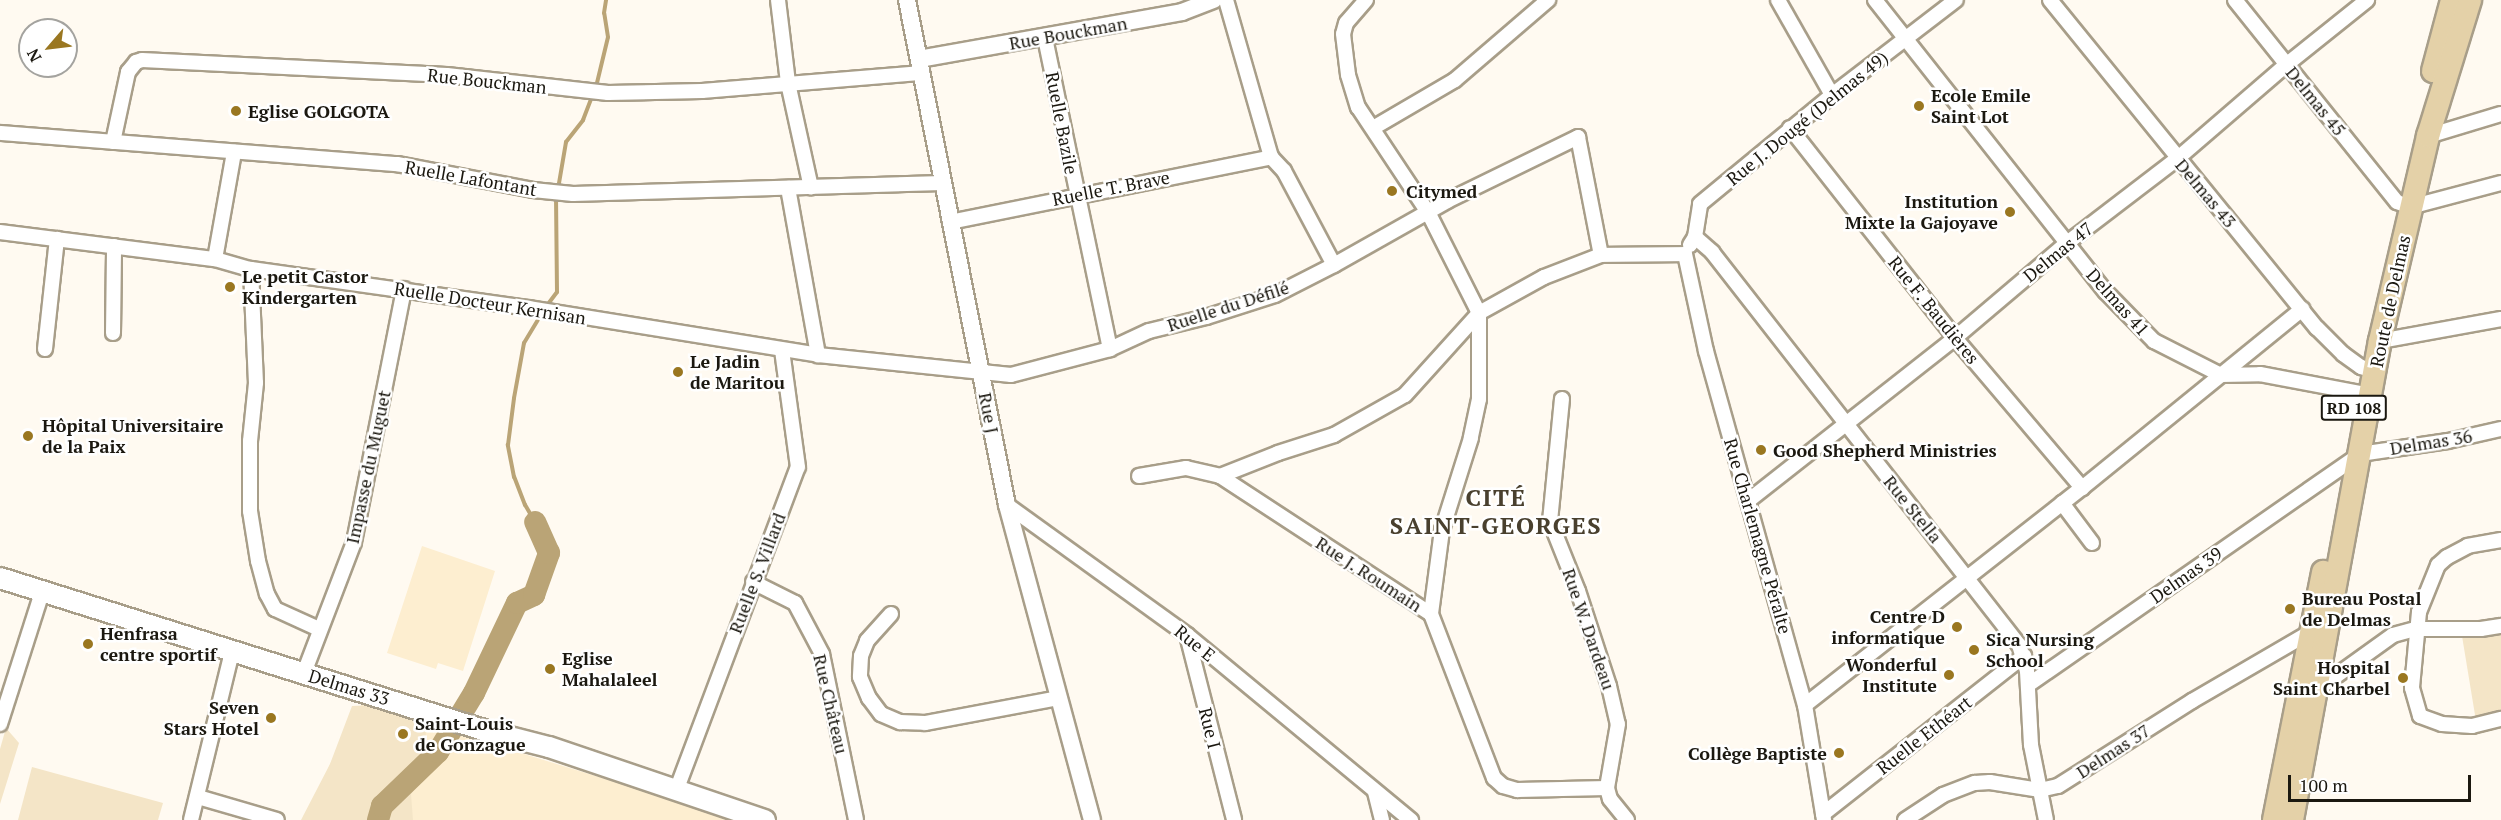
<!DOCTYPE html>
<html>
<head>
<meta charset="utf-8">
<style>
	body { margin:0 }
	#map { position:relative; width:2501px; height:820px; overflow:hidden; background:#fffaf1; font-family:"PT Serif",serif }
	div>[style] { position:absolute }
	[style*='--x'] { left:calc(var(--x)*1px); top:calc(var(--y)*1px); width:calc(var(--w)*1px); rotate:calc(var(--a)*1deg) }
	.built>* { inset:0; background:#fdeed0 }
	.green>* { inset:0; background:#f4e5c7 }
	.stream>* { height:4px; margin:-2px; padding:0 2px; transform-origin:2px; border-radius:2px; background:#baa476 }
	.river>* { height:22px; margin:-11px; padding:0 11px; transform-origin:11px; border-radius:11px; background:#baa476 }
	.roads { filter:drop-shadow(2px 0 #a89e89) drop-shadow(-2px 0 #a89e89) drop-shadow(0 2px #a89e89) drop-shadow(0 -2px #a89e89) }
	.minor>* { height:14px; margin:-7px; padding:0 7px; transform-origin:7px; border-radius:7px; background:#fff }
	.tertiary>* { height:16px; margin:-8px; padding:0 8px; transform-origin:8px; border-radius:8px; background:#fff }
	.secondary>* { height:20px; margin:-10px; padding:0 10px; transform-origin:10px; border-radius:10px; background:#fff }
	.primary>* { height:22px; margin:-11px; padding:0 11px; transform-origin:11px; border-radius:11px; background:#e4d1a8 }
	.dots>* { width:16px; height:16px; translate:-50% -50%; box-sizing:border-box; border:3px solid #fff; border-radius:50% }
	span { translate:-50% -50%; white-space:nowrap; text-align:center; line-height:1.15; -webkit-text-stroke:5px #fff; paint-order:stroke }
	.shield-label span { padding:2px 4px; background:#fff; border:2px solid; border-radius:4px; -webkit-text-stroke-width:0 }
	.shield-label { font-size:16px; color:#1b1810; font-weight:700 }
	.street-label { font-size:18px; color:#1b1810 }
	.poi-label { font-size:18px; color:#1b1810; font-weight:700 }
	.left { translate:0 -50%; text-align:left }
	.right { translate:-100% -50%; text-align:right }
	.district-label { font-size:24px; color:#49402e; font-weight:700; letter-spacing:1.5px }
	.north { position:absolute; left:18px; top:18px; width:60px; height:60px; box-sizing:border-box; background:#fff; border:2px solid #a4a39f; border-radius:50%; rotate:242deg; font-size:16px; font-weight:700; line-height:24px; text-align:center; color:#1b1810 }
	.north::after { content:''; display:block; margin:auto; width:21px; height:27px; background:#9a7721; clip-path:polygon(50% 0,100% 100%,50% 72%,0 100%) }
	.scale { position:absolute; left:2288px; top:775px; width:183px; height:27px; box-sizing:border-box; border:3px solid #1b1810; border-top:0; padding-left:8px; font-size:18px; line-height:21px; white-space:nowrap; color:#1b1810; -webkit-text-stroke:4px #fff; paint-order:stroke }
</style>
</head>
<body>
<div id="map">
	<div class="built">
		<div style="clip-path:polygon(422px 546px,495px 571px,463px 671px,438px 663px,436px 669px,387px 653px)"></div>
		<div style="clip-path:polygon(362px 704px,625px 785px,749px 820px,307px 820px,330px 764px)"></div>
	</div>
	<div class="green">
		<div style="clip-path:polygon(2501px 630px,2501px 714px,2476px 721px,2462px 636px)"></div>
		<div style="clip-path:polygon(376px 705px,400px 711px,425px 723px,428px 769px,411px 794px,413px 820px,301px 820px,330px 764px,352px 706px)"></div>
		<div style="clip-path:polygon(6px 728px,19px 743px,0 804px,0 749px)"></div>
		<div style="clip-path:polygon(32px 767px,163px 803px,158px 820px,18px 820px)"></div>
	</div>
	<div class="stream">
		<div style="--x:596;--y:87;--w:51;--a:-76.5"></div>
		<div style="--x:608;--y:37;--w:24;--a:-99"></div>
		<div style="--x:604;--y:13;--w:13;--a:-81"></div>
		<div style="--x:558;--y:189;--w:48;--a:-80.3"></div>
		<div style="--x:566;--y:142;--w:28;--a:-52"></div>
		<div style="--x:583;--y:120;--w:28;--a:-69"></div>
		<div style="--x:545;--y:308;--w:20;--a:-53"></div>
		<div style="--x:557;--y:292;--w:95;--a:-90.6"></div>
		<div style="--x:535;--y:522;--w:20;--a:-120"></div>
		<div style="--x:525;--y:505;--w:30;--a:-111"></div>
		<div style="--x:514;--y:477;--w:33;--a:-101"></div>
		<div style="--x:508;--y:445;--w:47;--a:-82.7"></div>
		<div style="--x:514;--y:398;--w:56;--a:-79.7"></div>
		<div style="--x:524;--y:343;--w:33;--a:-59"></div>
	</div>
	<div class="river">
		<div style="--x:378;--y:820;--w:15;--a:-74"></div>
		<div style="--x:382;--y:806;--w:78;--a:-44"></div>
		<div style="--x:438;--y:752;--w:69;--a:-58.6"></div>
		<div style="--x:474;--y:693;--w:100;--a:-64.5"></div>
		<div style="--x:517;--y:603;--w:19;--a:-25"></div>
		<div style="--x:534;--y:595;--w:45;--a:-70.3"></div>
		<div style="--x:549;--y:553;--w:34;--a:-114"></div>
	</div>
	<div class="roads">
		<div class="minor">
			<div style="--x:778;--y:0;--w:84;--a:83.1"></div>
			<div style="--x:788;--y:83;--w:107;--a:77.6"></div>
			<div style="--x:1226;--y:0;--w:163;--a:74"></div>
			<div style="--x:1271;--y:157;--w:19;--a:47"></div>
			<div style="--x:1284;--y:171;--w:106;--a:62"></div>
			<div style="--x:1366;--y:0;--w:30;--a:131"></div>
			<div style="--x:1346;--y:23;--w:11;--a:105"></div>
			<div style="--x:1343;--y:34;--w:41;--a:83"></div>
			<div style="--x:1348;--y:75;--w:34;--a:73"></div>
			<div style="--x:1358;--y:107;--w:128;--a:56.4"></div>
			<div style="--x:1429;--y:214;--w:111;--a:63.2"></div>
			<div style="--x:1479;--y:313;--w:86;--a:90"></div>
			<div style="--x:1479;--y:399;--w:40;--a:102"></div>
			<div style="--x:1471;--y:438;--w:96;--a:107.5"></div>
			<div style="--x:1442;--y:530;--w:85;--a:97.5"></div>
			<div style="--x:1778;--y:0;--w:109;--a:60.4"></div>
			<div style="--x:1875;--y:0;--w:372;--a:51.7"></div>
			<div style="--x:2106;--y:292;--w:69;--a:45.6"></div>
			<div style="--x:2154;--y:341;--w:75;--a:26.9"></div>
			<div style="--x:2221;--y:375;--w:39;--a:-1"></div>
			<div style="--x:2260;--y:374;--w:112;--a:10.8"></div>
			<div style="--x:2050;--y:0;--w:423;--a:50.9"></div>
			<div style="--x:2317;--y:328;--w:37;--a:45"></div>
			<div style="--x:2343;--y:354;--w:22;--a:36"></div>
			<div style="--x:2361;--y:367;--w:14;--a:17"></div>
			<div style="--x:2235;--y:0;--w:259;--a:51.3"></div>
			<div style="--x:2397;--y:202;--w:14;--a:21"></div>
			<div style="--x:2410;--y:207;--w:94;--a:-14.8"></div>
			<div style="--x:1045;--y:38;--w:318;--a:78.2"></div>
			<div style="--x:1373;--y:128;--w:95;--a:-30.3"></div>
			<div style="--x:1455;--y:80;--w:123;--a:-40.7"></div>
			<div style="--x:1790;--y:128;--w:267;--a:51.8"></div>
			<div style="--x:1955;--y:338;--w:197;--a:49.7"></div>
			<div style="--x:0;--y:133;--w:398;--a:4.5"></div>
			<div style="--x:397;--y:164;--w:138;--a:10.8"></div>
			<div style="--x:533;--y:190;--w:40;--a:5.7"></div>
			<div style="--x:573;--y:194;--w:370;--a:-1.7"></div>
			<div style="--x:2428;--y:136;--w:76;--a:-16.8"></div>
			<div style="--x:113;--y:142;--w:72;--a:-77.9"></div>
			<div style="--x:128;--y:72;--w:13;--a:-51"></div>
			<div style="--x:136;--y:62;--w:6;--a:-18"></div>
			<div style="--x:142;--y:60;--w:305;--a:2.8"></div>
			<div style="--x:447;--y:75;--w:162;--a:6.4"></div>
			<div style="--x:608;--y:93;--w:94;--a:-1.2"></div>
			<div style="--x:702;--y:91;--w:221;--a:-4.7"></div>
			<div style="--x:788;--y:188;--w:170;--a:79.8"></div>
			<div style="--x:950;--y:222;--w:328;--a:-11.4"></div>
			<div style="--x:0;--y:232;--w:217;--a:7.2"></div>
			<div style="--x:215;--y:259;--w:37;--a:16"></div>
			<div style="--x:251;--y:269;--w:281;--a:8"></div>
			<div style="--x:529;--y:308;--w:293;--a:9.2"></div>
			<div style="--x:818;--y:355;--w:194;--a:5.9"></div>
			<div style="--x:1011;--y:375;--w:102;--a:-14.7"></div>
			<div style="--x:1110;--y:349;--w:43;--a:-24.8"></div>
			<div style="--x:1149;--y:331;--w:59;--a:-13.8"></div>
			<div style="--x:1206;--y:317;--w:72;--a:-17.7"></div>
			<div style="--x:1275;--y:295;--w:66;--a:-27"></div>
			<div style="--x:1334;--y:265;--w:130;--a:-29.5"></div>
			<div style="--x:1447;--y:201;--w:146;--a:-26"></div>
			<div style="--x:1578;--y:137;--w:120;--a:79"></div>
			<div style="--x:1695;--y:237;--w:23;--a:41"></div>
			<div style="--x:1712;--y:252;--w:499;--a:52"></div>
			<div style="--x:2019;--y:645;--w:27;--a:73"></div>
			<div style="--x:2027;--y:671;--w:74;--a:86.9"></div>
			<div style="--x:2031;--y:745;--w:76;--a:78.7"></div>
			<div style="--x:1690;--y:245;--w:9;--a:-58"></div>
			<div style="--x:1695;--y:237;--w:33;--a:-81"></div>
			<div style="--x:1700;--y:204;--w:171;--a:-39.5"></div>
			<div style="--x:1832;--y:95;--w:156;--a:-37.5"></div>
			<div style="--x:1685;--y:254;--w:99;--a:77.8"></div>
			<div style="--x:1706;--y:351;--w:368;--a:74.4"></div>
			<div style="--x:1805;--y:705;--w:117;--a:80.6"></div>
			<div style="--x:215;--y:259;--w:109;--a:-79.9"></div>
			<div style="--x:251;--y:269;--w:114;--a:87.5"></div>
			<div style="--x:256;--y:383;--w:58;--a:95.9"></div>
			<div style="--x:250;--y:441;--w:70;--a:90"></div>
			<div style="--x:250;--y:511;--w:51;--a:80.9"></div>
			<div style="--x:258;--y:561;--w:34;--a:75"></div>
			<div style="--x:267;--y:594;--w:17;--a:62"></div>
			<div style="--x:275;--y:609;--w:48;--a:24.4"></div>
			<div style="--x:113;--y:333;--w:87;--a:-89.3"></div>
			<div style="--x:2380;--y:341;--w:123;--a:-10.3"></div>
			<div style="--x:45;--y:349;--w:111;--a:-83.8"></div>
			<div style="--x:1562;--y:399;--w:123;--a:95.6"></div>
			<div style="--x:1550;--y:521;--w:75;--a:68.2"></div>
			<div style="--x:1578;--y:591;--w:100;--a:71.9"></div>
			<div style="--x:1609;--y:686;--w:39;--a:77"></div>
			<div style="--x:1618;--y:724;--w:65;--a:99.8"></div>
			<div style="--x:1139;--y:476;--w:48;--a:-9.7"></div>
			<div style="--x:1186;--y:468;--w:35;--a:13"></div>
			<div style="--x:1220;--y:476;--w:252;--a:33.2"></div>
			<div style="--x:1431;--y:614;--w:176;--a:69"></div>
			<div style="--x:1494;--y:778;--w:12;--a:42"></div>
			<div style="--x:1503;--y:786;--w:15;--a:16"></div>
			<div style="--x:1517;--y:790;--w:90;--a:-1.3"></div>
			<div style="--x:1607;--y:788;--w:11;--a:75"></div>
			<div style="--x:1610;--y:799;--w:27;--a:51"></div>
			<div style="--x:1220;--y:476;--w:62;--a:-21.6"></div>
			<div style="--x:1278;--y:453;--w:59;--a:-17.8"></div>
			<div style="--x:1334;--y:435;--w:81;--a:-29.4"></div>
			<div style="--x:1405;--y:395;--w:110;--a:-47.9"></div>
			<div style="--x:1479;--y:313;--w:74;--a:-29"></div>
			<div style="--x:1544;--y:277;--w:61;--a:-21.1"></div>
			<div style="--x:1601;--y:255;--w:84;--a:-0.7"></div>
			<div style="--x:1748;--y:501;--w:263;--a:-38.2"></div>
			<div style="--x:1955;--y:338;--w:147;--a:-40.3"></div>
			<div style="--x:2067;--y:243;--w:138;--a:-37.4"></div>
			<div style="--x:2177;--y:159;--w:144;--a:-40.8"></div>
			<div style="--x:2286;--y:65;--w:104;--a:-38.7"></div>
			<div style="--x:2062;--y:503;--w:50;--a:53.1"></div>
			<div style="--x:1007;--y:505;--w:222;--a:35.8"></div>
			<div style="--x:1187;--y:635;--w:291;--a:39.6"></div>
			<div style="--x:2501;--y:540;--w:34;--a:170"></div>
			<div style="--x:2468;--y:546;--w:24;--a:152"></div>
			<div style="--x:2447;--y:557;--w:12;--a:138"></div>
			<div style="--x:2438;--y:565;--w:51;--a:112"></div>
			<div style="--x:2419;--y:612;--w:76;--a:95.3"></div>
			<div style="--x:2412;--y:688;--w:29;--a:74"></div>
			<div style="--x:2420;--y:716;--w:23;--a:20"></div>
			<div style="--x:2442;--y:724;--w:30;--a:4"></div>
			<div style="--x:2472;--y:726;--w:30;--a:-14"></div>
			<div style="--x:753;--y:582;--w:47;--a:26.6"></div>
			<div style="--x:795;--y:603;--w:58;--a:62.1"></div>
			<div style="--x:822;--y:654;--w:169;--a:78.4"></div>
			<div style="--x:891;--y:614;--w:36;--a:132"></div>
			<div style="--x:867;--y:641;--w:16;--a:112"></div>
			<div style="--x:861;--y:656;--w:21;--a:93"></div>
			<div style="--x:860;--y:677;--w:23;--a:67"></div>
			<div style="--x:869;--y:698;--w:20;--a:53"></div>
			<div style="--x:881;--y:714;--w:21;--a:23"></div>
			<div style="--x:900;--y:722;--w:25;--a:2"></div>
			<div style="--x:925;--y:723;--w:135;--a:-10.6"></div>
			<div style="--x:1187;--y:635;--w:191;--a:75.7"></div>
			<div style="--x:304;--y:673;--w:140;--a:-69.1"></div>
			<div style="--x:354;--y:542;--w:258;--a:-78.8"></div>
			<div style="--x:2028;--y:685;--w:404;--a:-34.8"></div>
			<div style="--x:2360;--y:454;--w:89;--a:-8.4"></div>
			<div style="--x:2448;--y:441;--w:54;--a:-12.8"></div>
			<div style="--x:2315;--y:691;--w:96;--a:-35.7"></div>
			<div style="--x:2393;--y:635;--w:23;--a:-15"></div>
			<div style="--x:2415;--y:629;--w:66;--a:0"></div>
			<div style="--x:2481;--y:629;--w:20;--a:-9"></div>
			<div style="--x:1805;--y:705;--w:352;--a:-38.1"></div>
			<div style="--x:2082;--y:488;--w:284;--a:-39.1"></div>
			<div style="--x:0;--y:724;--w:139;--a:-72.3"></div>
			<div style="--x:676;--y:791;--w:346;--a:-69.4"></div>
			<div style="--x:798;--y:467;--w:118;--a:-97.8"></div>
			<div style="--x:1375;--y:792;--w:29;--a:76"></div>
			<div style="--x:198;--y:797;--w:82;--a:16.2"></div>
			<div style="--x:1823;--y:814;--w:256;--a:-38.2"></div>
			<div style="--x:191;--y:820;--w:173;--a:-76.3"></div>
			<div style="--x:1905;--y:820;--w:45;--a:-33.3"></div>
			<div style="--x:1943;--y:795;--w:34;--a:-21"></div>
			<div style="--x:1975;--y:783;--w:15;--a:-4"></div>
			<div style="--x:1990;--y:782;--w:51;--a:9.1"></div>
			<div style="--x:2040;--y:790;--w:18;--a:-13"></div>
			<div style="--x:2058;--y:786;--w:159;--a:-32.4"></div>
			<div style="--x:2192;--y:701;--w:135;--a:-30.2"></div>
			<div style="--x:2309;--y:633;--w:5;--a:22"></div>
		</div>
		<div class="tertiary">
			<div style="--x:907;--y:0;--w:515;--a:78.8"></div>
			<div style="--x:1007;--y:505;--w:326;--a:74.9"></div>
			<div style="--x:919;--y:59;--w:267;--a:-10.1"></div>
			<div style="--x:1182;--y:12;--w:34;--a:-21"></div>
		</div>
		<div class="secondary">
			<div style="--x:0;--y:578;--w:514;--a:17.45"></div>
			<div style="--x:490;--y:732;--w:61;--a:14.3"></div>
			<div style="--x:549;--y:747;--w:228;--a:18.7"></div>
		</div>
		<div class="primary">
			<div style="--x:2433;--y:71;--w:73;--a:-75"></div>
			<div style="--x:2274;--y:820;--w:253;--a:-78.8"></div>
			<div style="--x:2292;--y:820;--w:487;--a:-79.6"></div>
			<div style="--x:2380;--y:341;--w:211;--a:-76.8"></div>
			<div style="--x:2428;--y:136;--w:142;--a:-72.8"></div>
		</div>
	</div>
	<div class="dots">
		<div style="left:1919px;top:106px;background:#9a7721"></div>
		<div style="left:236px;top:111px;background:#9a7721"></div>
		<div style="left:1392px;top:191px;background:#9a7721"></div>
		<div style="left:2010px;top:212px;background:#9a7721"></div>
		<div style="left:230px;top:287px;background:#9a7721"></div>
		<div style="left:678px;top:372px;background:#9a7721"></div>
		<div style="left:28px;top:436px;background:#9a7721"></div>
		<div style="left:1761px;top:450px;background:#9a7721"></div>
		<div style="left:2290px;top:609px;background:#9a7721"></div>
		<div style="left:1957px;top:627px;background:#9a7721"></div>
		<div style="left:88px;top:644px;background:#9a7721"></div>
		<div style="left:1974px;top:650px;background:#9a7721"></div>
		<div style="left:550px;top:669px;background:#9a7721"></div>
		<div style="left:1949px;top:675px;background:#9a7721"></div>
		<div style="left:2403px;top:678px;background:#9a7721"></div>
		<div style="left:271px;top:718px;background:#9a7721"></div>
		<div style="left:403px;top:734px;background:#9a7721"></div>
		<div style="left:1839px;top:753px;background:#9a7721"></div>
	</div>
	<div class="shield-label">
		<span style="left:2354px;top:408px">RD 108</span>
	</div>
	<div class="street-label">
		<span style="left:1068px;top:33px;rotate:-10deg">Rue Bouckman</span>
		<span style="left:487px;top:81px;rotate:6deg">Rue Bouckman</span>
		<span style="left:2316px;top:101px;rotate:51deg">Delmas 45</span>
		<span style="left:1807px;top:118px;rotate:-39deg">Rue J. Dougé (Delmas 49)</span>
		<span style="left:1062px;top:123px;rotate:79deg">Ruelle Bazile</span>
		<span style="left:471px;top:178px;rotate:10deg">Ruelle Lafontant</span>
		<span style="left:1111px;top:188px;rotate:-11deg">Ruelle T. Brave</span>
		<span style="left:2206px;top:193px;rotate:50deg">Delmas 43</span>
		<span style="left:2058px;top:252px;rotate:-39deg">Delmas 47</span>
		<span style="left:2390px;top:301px;rotate:-78deg">Route de Delmas</span>
		<span style="left:2118px;top:302px;rotate:48deg">Delmas 41</span>
		<span style="left:490px;top:303px;rotate:9deg">Ruelle Docteur Kernisan</span>
		<span style="left:1228px;top:306px;rotate:-18deg">Ruelle du Défilé</span>
		<span style="left:1934px;top:310px;rotate:51deg">Rue F. Baudières</span>
		<span style="left:989px;top:413px;rotate:79deg">Rue J</span>
		<span style="left:2431px;top:442px;rotate:-9deg">Delmas 36</span>
		<span style="left:368px;top:467px;rotate:-78deg">Impasse du Muguet</span>
		<span style="left:1913px;top:509px;rotate:51deg">Rue Stella</span>
		<span style="left:1758px;top:536px;rotate:74deg">Rue Charlemagne Péralte</span>
		<span style="left:757px;top:573px;rotate:-69deg">Ruelle S. Villard</span>
		<span style="left:1369px;top:574px;rotate:33deg">Rue J. Roumain</span>
		<span style="left:2186px;top:575px;rotate:-35deg">Delmas 39</span>
		<span style="left:1589px;top:629px;rotate:71deg">Rue W. Dardeau</span>
		<span style="left:1195px;top:643px;rotate:39deg">Rue E</span>
		<span style="left:349px;top:687px;rotate:17deg">Delmas 33</span>
		<span style="left:831px;top:704px;rotate:77deg">Rue Château</span>
		<span style="left:1210px;top:728px;rotate:76deg">Rue I</span>
		<span style="left:1924px;top:735px;rotate:-38deg">Ruelle Ethéart</span>
		<span style="left:2113px;top:751px;rotate:-33deg">Delmas 37</span>
	</div>
	<div class="poi-label">
		<span class="left" style="left:1931px;top:106px">Ecole Emile<br>Saint Lot</span>
		<span class="left" style="left:248px;top:111px">Eglise GOLGOTA</span>
		<span class="left" style="left:1406px;top:191px">Citymed</span>
		<span class="right" style="left:1998px;top:212px">Institution<br>Mixte la Gajoyave</span>
		<span class="left" style="left:242px;top:287px">Le petit Castor<br>Kindergarten</span>
		<span class="left" style="left:690px;top:372px">Le Jadin<br>de Maritou</span>
		<span class="left" style="left:42px;top:436px">Hôpital Universitaire<br>de la Paix</span>
		<span class="left" style="left:1773px;top:450px">Good Shepherd Ministries</span>
		<span class="left" style="left:2302px;top:609px">Bureau Postal<br>de Delmas</span>
		<span class="right" style="left:1945px;top:627px">Centre D<br>informatique</span>
		<span class="left" style="left:100px;top:644px">Henfrasa<br>centre sportif</span>
		<span class="left" style="left:1986px;top:650px">Sica Nursing<br>School</span>
		<span class="left" style="left:562px;top:669px">Eglise<br>Mahalaleel</span>
		<span class="right" style="left:1937px;top:675px">Wonderful<br>Institute</span>
		<span class="right" style="left:2390px;top:678px">Hospital<br>Saint Charbel</span>
		<span class="right" style="left:259px;top:718px">Seven<br>Stars Hotel</span>
		<span class="left" style="left:415px;top:734px">Saint-Louis<br>de Gonzague</span>
		<span class="right" style="left:1827px;top:753px">Collège Baptiste</span>
	</div>
	<div class="district-label">
		<span style="left:1496px;top:512px">CITÉ<br>SAINT-GEORGES</span>
	</div>
	<div class="north">N</div>
	<div class="scale">100 m</div>
</div>
</body>
</html>
